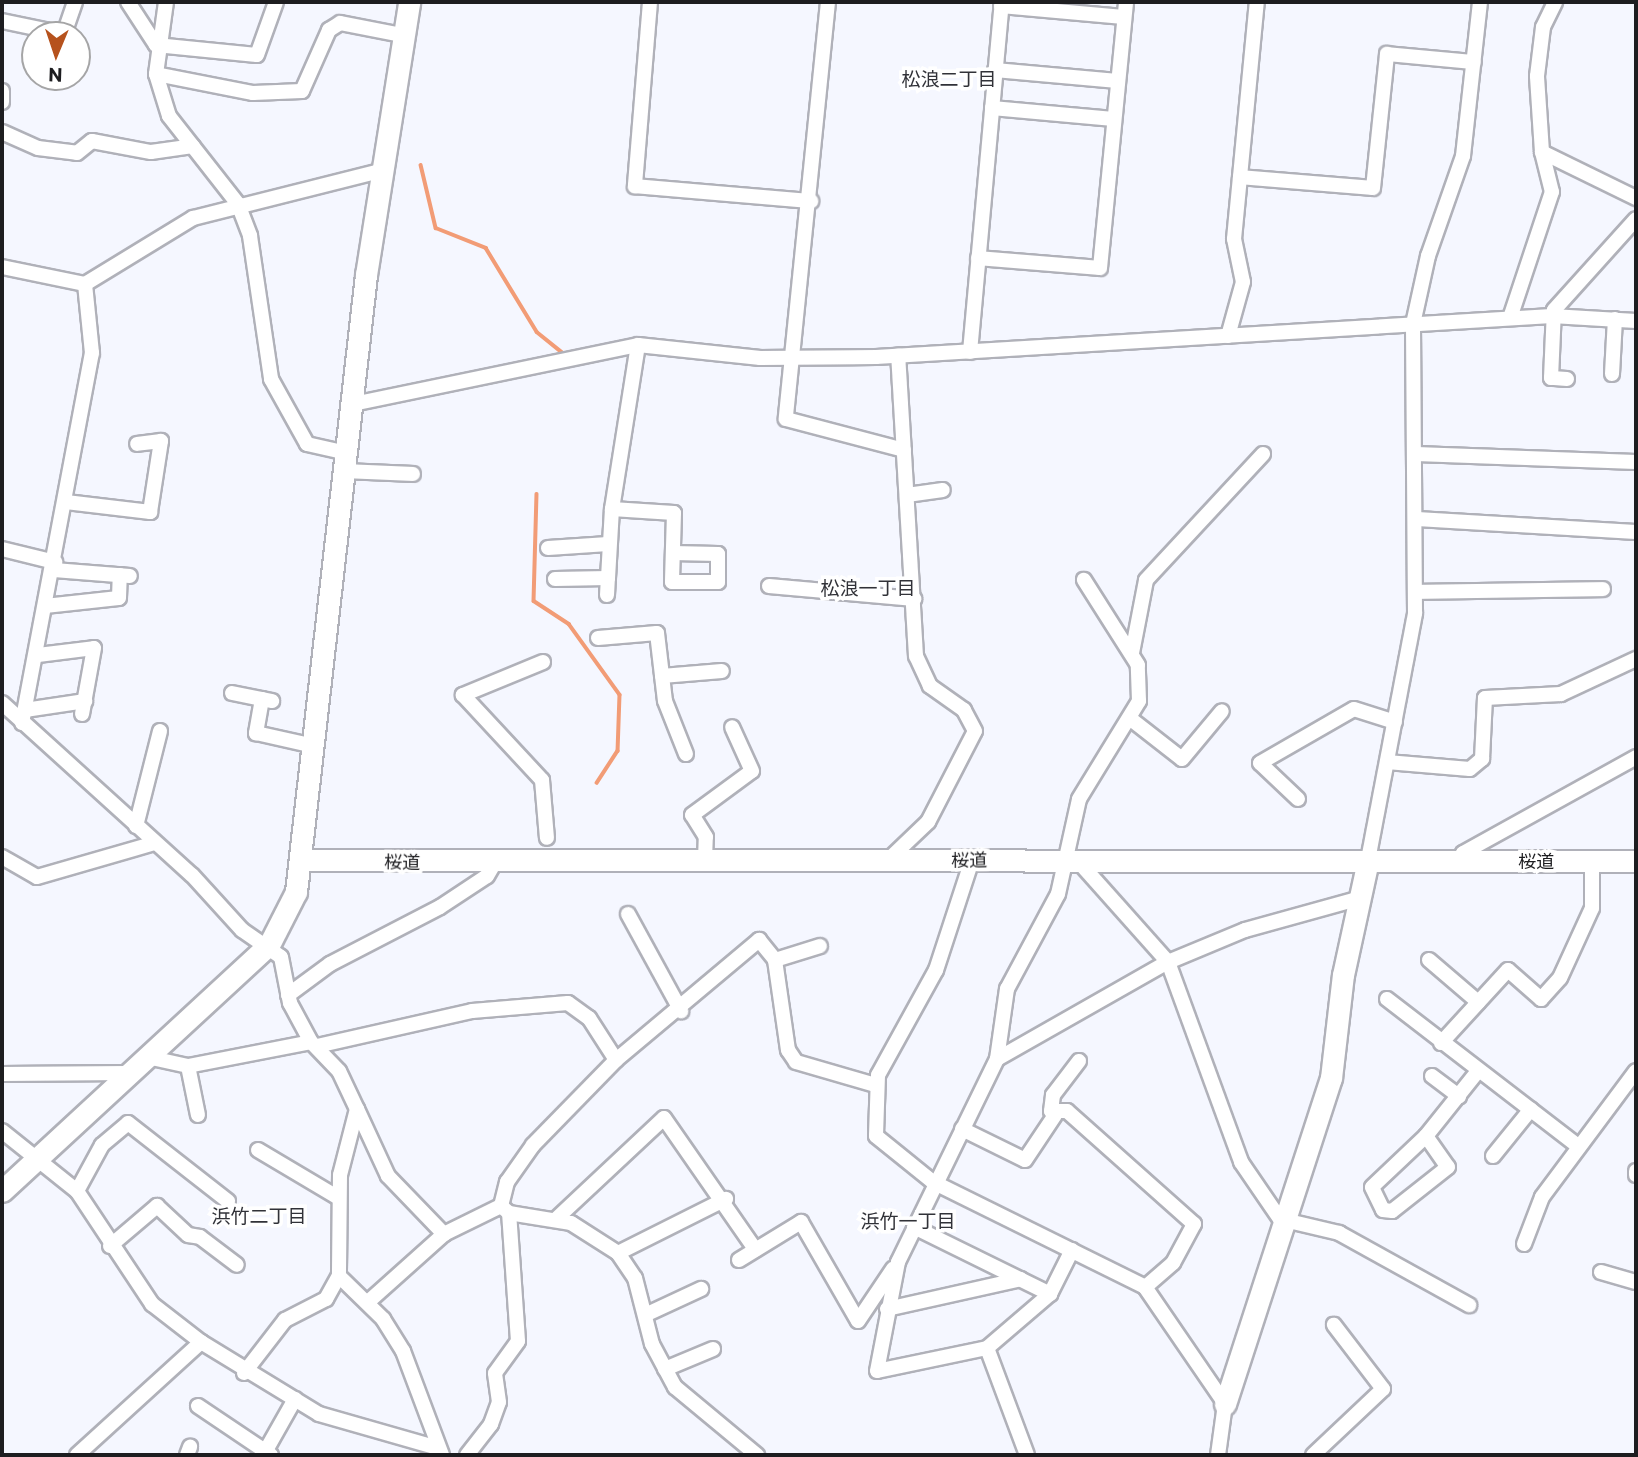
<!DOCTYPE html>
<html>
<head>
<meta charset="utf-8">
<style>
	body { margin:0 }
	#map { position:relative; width:1638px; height:1457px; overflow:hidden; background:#f5f7ff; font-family:Commissioner,"Noto Sans JP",sans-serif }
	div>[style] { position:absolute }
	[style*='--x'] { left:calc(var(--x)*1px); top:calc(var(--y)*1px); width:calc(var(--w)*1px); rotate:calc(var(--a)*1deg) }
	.stream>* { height:3.5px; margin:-1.75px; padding:0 1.75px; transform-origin:1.75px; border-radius:1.75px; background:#f29c76 }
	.roads { filter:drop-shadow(2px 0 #b0b1b9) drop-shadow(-2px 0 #b0b1b9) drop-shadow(0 2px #b0b1b9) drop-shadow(0 -2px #b0b1b9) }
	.street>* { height:14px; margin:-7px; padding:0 7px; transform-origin:7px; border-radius:7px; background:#fff }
	.secondary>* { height:21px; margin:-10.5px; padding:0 10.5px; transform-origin:10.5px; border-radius:10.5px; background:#fff }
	span { translate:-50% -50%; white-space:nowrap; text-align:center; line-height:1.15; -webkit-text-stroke:7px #fff; paint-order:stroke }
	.street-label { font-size:18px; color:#1d1d20 }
	.neighbourhood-label { font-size:19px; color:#313238 }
	.frame { position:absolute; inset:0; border:4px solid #1d1d20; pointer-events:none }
	.north { position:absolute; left:21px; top:21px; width:70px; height:70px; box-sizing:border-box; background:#fff; border:2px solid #a5a5a6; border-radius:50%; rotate:182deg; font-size:19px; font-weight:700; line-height:28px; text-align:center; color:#1d1d20 }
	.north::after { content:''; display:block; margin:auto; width:24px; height:32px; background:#b6521d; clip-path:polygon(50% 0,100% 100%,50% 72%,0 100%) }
</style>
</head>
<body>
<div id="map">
	<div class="stream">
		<div style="--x:421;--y:165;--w:65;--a:76.6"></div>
		<div style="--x:436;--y:228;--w:54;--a:21.8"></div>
		<div style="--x:486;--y:248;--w:98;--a:58.7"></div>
		<div style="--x:537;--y:332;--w:32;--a:39"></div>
		<div style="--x:537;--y:494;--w:107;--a:91.6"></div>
		<div style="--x:534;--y:601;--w:42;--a:33.3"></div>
		<div style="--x:569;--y:624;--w:87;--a:54.3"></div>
		<div style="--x:620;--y:695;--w:56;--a:92"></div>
		<div style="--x:618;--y:751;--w:38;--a:123"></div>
	</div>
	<div class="roads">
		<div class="street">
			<div style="--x:128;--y:2;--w:51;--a:56.9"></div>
			<div style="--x:156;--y:45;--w:101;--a:5.7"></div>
			<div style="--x:257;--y:55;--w:56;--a:-70.3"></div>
			<div style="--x:166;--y:2;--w:73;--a:97.9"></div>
			<div style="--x:156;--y:74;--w:44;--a:72.8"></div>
			<div style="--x:169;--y:116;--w:112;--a:51.9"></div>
			<div style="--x:238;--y:204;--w:34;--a:69"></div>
			<div style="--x:250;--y:236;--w:145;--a:81.6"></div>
			<div style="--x:271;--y:379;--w:74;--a:61"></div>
			<div style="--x:307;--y:444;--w:41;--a:12.7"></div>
			<div style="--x:650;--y:2;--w:185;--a:94.7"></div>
			<div style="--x:635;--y:186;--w:177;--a:4.9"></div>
			<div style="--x:828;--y:2;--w:419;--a:95.8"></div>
			<div style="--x:786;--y:419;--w:122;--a:14.7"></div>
			<div style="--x:1001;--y:6;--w:123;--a:5.1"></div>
			<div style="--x:2;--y:21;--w:63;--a:11.8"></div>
			<div style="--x:64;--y:34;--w:34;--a:-71"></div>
			<div style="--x:995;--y:70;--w:123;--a:5.1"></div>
			<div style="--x:156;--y:74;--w:99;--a:11.1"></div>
			<div style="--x:253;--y:93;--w:49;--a:-2.3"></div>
			<div style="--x:302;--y:91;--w:67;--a:-66.1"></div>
			<div style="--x:329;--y:30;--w:13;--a:-32"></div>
			<div style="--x:340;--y:23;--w:63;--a:11"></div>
			<div style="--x:2;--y:91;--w:11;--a:90"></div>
			<div style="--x:992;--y:108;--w:122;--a:5.2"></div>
			<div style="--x:2;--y:132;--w:39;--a:24"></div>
			<div style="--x:38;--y:148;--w:39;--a:7"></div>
			<div style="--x:77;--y:153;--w:19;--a:-39"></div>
			<div style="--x:92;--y:141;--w:60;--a:10.6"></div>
			<div style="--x:151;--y:152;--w:42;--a:-8.1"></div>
			<div style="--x:1542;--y:152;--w:105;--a:26.1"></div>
			<div style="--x:1240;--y:177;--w:133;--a:4.7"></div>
			<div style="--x:1373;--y:188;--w:135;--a:-84"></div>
			<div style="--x:1387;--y:54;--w:87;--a:5.3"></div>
			<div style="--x:978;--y:258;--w:122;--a:4.7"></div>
			<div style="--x:1100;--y:268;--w:267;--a:-84.4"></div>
			<div style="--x:2;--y:267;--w:85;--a:11.6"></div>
			<div style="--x:85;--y:284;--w:127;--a:-31.4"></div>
			<div style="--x:193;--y:218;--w:193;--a:-14.1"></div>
			<div style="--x:1510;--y:318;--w:133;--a:-71.6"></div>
			<div style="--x:1552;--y:192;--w:41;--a:-104"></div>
			<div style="--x:1542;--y:152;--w:76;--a:-93.8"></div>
			<div style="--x:1537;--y:76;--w:49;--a:-83"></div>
			<div style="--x:1543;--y:27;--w:28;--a:-64"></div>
			<div style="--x:1228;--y:336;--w:56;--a:-74.5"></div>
			<div style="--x:1243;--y:282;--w:44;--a:-101.8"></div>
			<div style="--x:1234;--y:239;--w:238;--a:-84.5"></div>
			<div style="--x:970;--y:352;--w:351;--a:-84.8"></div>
			<div style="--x:1612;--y:374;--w:55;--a:-86.9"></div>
			<div style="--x:1567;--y:379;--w:16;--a:-176"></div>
			<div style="--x:1551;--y:378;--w:68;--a:-87.5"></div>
			<div style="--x:1554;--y:310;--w:122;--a:-48"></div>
			<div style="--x:353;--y:404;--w:291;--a:-11.7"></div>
			<div style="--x:638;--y:345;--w:123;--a:6.1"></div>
			<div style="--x:760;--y:358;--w:116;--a:-0.5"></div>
			<div style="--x:876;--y:357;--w:677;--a:-3.47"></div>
			<div style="--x:1552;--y:316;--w:84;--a:3.4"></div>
			<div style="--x:1416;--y:454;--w:220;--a:2.1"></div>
			<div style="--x:345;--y:471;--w:68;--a:2.5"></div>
			<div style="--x:907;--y:495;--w:36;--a:-8"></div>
			<div style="--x:66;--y:502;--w:85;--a:6.8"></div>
			<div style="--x:150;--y:512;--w:72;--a:-81.2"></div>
			<div style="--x:161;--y:441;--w:24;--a:173"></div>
			<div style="--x:612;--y:509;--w:62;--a:3.7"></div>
			<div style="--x:674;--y:513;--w:69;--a:91.7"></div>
			<div style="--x:672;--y:582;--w:46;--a:0"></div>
			<div style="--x:718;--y:582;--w:28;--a:-90"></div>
			<div style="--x:718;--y:554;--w:45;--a:-178.7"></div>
			<div style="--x:1417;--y:519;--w:219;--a:3.4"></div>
			<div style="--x:548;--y:548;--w:60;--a:-3.8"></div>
			<div style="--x:2;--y:549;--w:55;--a:13.8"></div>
			<div style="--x:54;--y:570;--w:76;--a:4.5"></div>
			<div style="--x:555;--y:579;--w:53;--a:-1.1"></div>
			<div style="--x:608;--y:578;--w:69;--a:-86.7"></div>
			<div style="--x:612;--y:509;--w:166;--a:-81"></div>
			<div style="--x:769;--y:586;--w:146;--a:5.1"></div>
			<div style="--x:1417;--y:592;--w:186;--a:-0.9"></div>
			<div style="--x:607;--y:595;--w:17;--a:-87"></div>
			<div style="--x:45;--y:606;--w:74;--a:-6.2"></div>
			<div style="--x:119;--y:598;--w:23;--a:-88"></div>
			<div style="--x:598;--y:638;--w:59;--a:-4.8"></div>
			<div style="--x:657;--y:633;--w:68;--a:83.3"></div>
			<div style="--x:665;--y:701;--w:57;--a:68.4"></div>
			<div style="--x:1132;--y:653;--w:74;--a:-79.1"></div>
			<div style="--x:1146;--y:580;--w:172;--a:-47.1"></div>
			<div style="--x:38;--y:655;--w:56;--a:-7.1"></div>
			<div style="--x:94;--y:648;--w:67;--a:100.3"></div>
			<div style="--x:543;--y:662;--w:87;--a:157.6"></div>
			<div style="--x:463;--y:695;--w:116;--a:47.1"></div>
			<div style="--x:542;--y:780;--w:58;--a:85.1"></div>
			<div style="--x:662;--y:676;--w:60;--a:-4.8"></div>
			<div style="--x:232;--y:693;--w:41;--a:11.3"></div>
			<div style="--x:262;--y:699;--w:35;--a:100"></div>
			<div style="--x:256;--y:733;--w:59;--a:12.6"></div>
			<div style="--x:2;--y:703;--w:256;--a:42.2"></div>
			<div style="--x:192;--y:875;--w:74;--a:47.7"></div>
			<div style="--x:242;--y:930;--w:47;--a:34.7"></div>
			<div style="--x:281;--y:957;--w:47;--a:78.9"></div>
			<div style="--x:290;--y:1003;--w:44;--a:61.7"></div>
			<div style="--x:311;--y:1042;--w:40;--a:46"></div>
			<div style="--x:339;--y:1071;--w:42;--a:64.7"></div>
			<div style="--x:357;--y:1109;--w:68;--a:104.4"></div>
			<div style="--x:340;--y:1175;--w:101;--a:90.6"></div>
			<div style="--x:339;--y:1276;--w:62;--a:44.3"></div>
			<div style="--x:383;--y:1319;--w:38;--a:58"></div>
			<div style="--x:403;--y:1351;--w:111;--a:69.4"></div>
			<div style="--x:25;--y:710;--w:61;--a:-8.5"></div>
			<div style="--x:1132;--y:720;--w:63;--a:38"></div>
			<div style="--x:1182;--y:759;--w:62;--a:-50.2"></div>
			<div style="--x:22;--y:723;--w:377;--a:-79.3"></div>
			<div style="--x:92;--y:353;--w:69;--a:-95.8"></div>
			<div style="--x:1387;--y:762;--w:83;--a:4.8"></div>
			<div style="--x:1470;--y:769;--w:16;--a:-40"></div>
			<div style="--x:1482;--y:759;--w:61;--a:-87.2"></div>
			<div style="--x:1485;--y:698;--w:76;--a:-3"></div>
			<div style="--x:1561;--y:694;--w:83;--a:-25"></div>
			<div style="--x:1298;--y:799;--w:52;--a:-136.5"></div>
			<div style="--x:1260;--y:763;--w:108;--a:-29.9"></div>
			<div style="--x:1354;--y:709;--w:43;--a:17.6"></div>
			<div style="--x:136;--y:826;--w:98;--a:-75.8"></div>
			<div style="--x:2;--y:857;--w:40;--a:29.7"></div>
			<div style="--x:37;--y:877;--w:123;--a:-16.1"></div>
			<div style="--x:705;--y:860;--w:23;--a:-88"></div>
			<div style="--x:706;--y:837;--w:26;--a:-122"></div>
			<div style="--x:692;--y:815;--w:74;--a:-36.3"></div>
			<div style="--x:752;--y:771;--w:48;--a:-114.4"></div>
			<div style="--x:972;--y:860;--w:116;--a:108.1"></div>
			<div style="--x:936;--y:970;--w:120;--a:118.9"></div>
			<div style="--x:878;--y:1075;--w:61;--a:91.9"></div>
			<div style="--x:876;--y:1136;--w:73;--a:38.9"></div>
			<div style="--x:933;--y:1182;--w:237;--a:26.3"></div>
			<div style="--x:1145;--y:1287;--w:142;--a:55.6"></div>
			<div style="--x:1225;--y:1404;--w:51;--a:97.8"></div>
			<div style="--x:1368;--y:860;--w:251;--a:-79.2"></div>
			<div style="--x:1415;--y:613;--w:289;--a:-90.4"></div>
			<div style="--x:1413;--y:324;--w:70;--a:-77.6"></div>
			<div style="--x:1428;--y:256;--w:106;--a:-70.7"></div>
			<div style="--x:1463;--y:156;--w:155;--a:-83.7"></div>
			<div style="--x:887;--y:861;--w:57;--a:-43.6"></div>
			<div style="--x:928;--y:822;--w:102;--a:-62.7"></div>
			<div style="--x:975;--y:731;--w:24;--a:-118"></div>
			<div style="--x:964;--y:710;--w:42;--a:-144.8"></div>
			<div style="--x:930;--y:686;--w:33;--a:-115"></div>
			<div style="--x:916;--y:656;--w:301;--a:-93.4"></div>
			<div style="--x:1078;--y:861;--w:135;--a:48.3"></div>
			<div style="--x:1168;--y:962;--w:213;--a:69.9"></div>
			<div style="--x:1241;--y:1162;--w:69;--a:55.6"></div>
			<div style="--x:1280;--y:1219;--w:61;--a:13.3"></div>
			<div style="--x:1339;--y:1233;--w:149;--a:29"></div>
			<div style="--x:1461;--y:861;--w:8;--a:-76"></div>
			<div style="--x:1463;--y:853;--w:198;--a:-29"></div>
			<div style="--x:628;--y:914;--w:111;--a:61.3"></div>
			<div style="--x:775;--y:960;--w:47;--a:-17.3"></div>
			<div style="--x:1429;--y:960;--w:65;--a:40.6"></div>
			<div style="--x:288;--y:995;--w:52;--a:-36.4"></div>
			<div style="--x:330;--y:964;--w:124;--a:-27.4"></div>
			<div style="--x:440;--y:907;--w:56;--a:-33.4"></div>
			<div style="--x:487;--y:876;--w:16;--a:-60"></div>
			<div style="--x:1387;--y:999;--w:242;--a:37.6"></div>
			<div style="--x:1441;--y:1043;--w:99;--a:-47.5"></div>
			<div style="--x:1508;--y:970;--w:44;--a:41.3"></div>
			<div style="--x:1541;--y:999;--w:28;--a:-48"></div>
			<div style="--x:1560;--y:978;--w:77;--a:-65.4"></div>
			<div style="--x:1592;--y:908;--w:46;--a:-90"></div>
			<div style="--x:317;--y:1046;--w:159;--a:-12.7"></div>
			<div style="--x:472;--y:1011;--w:96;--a:-4.8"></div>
			<div style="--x:568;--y:1003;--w:26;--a:36"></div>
			<div style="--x:589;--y:1018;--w:50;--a:57.3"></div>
			<div style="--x:147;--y:1057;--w:42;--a:12.4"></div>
			<div style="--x:188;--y:1066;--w:125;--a:-11"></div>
			<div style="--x:997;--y:1059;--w:197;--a:-29.6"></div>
			<div style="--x:1168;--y:962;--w:83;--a:-22.6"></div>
			<div style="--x:1245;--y:930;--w:119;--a:-15.5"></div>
			<div style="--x:1079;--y:1061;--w:43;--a:127.4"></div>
			<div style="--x:1053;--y:1095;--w:16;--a:97"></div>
			<div style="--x:1051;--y:1111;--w:16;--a:0"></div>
			<div style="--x:1067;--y:1111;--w:170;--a:41.7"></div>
			<div style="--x:1194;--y:1224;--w:44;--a:118.3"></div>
			<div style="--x:1173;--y:1263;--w:37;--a:139"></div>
			<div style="--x:188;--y:1066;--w:50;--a:78.5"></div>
			<div style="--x:2;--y:1074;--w:126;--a:-0.5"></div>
			<div style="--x:1432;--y:1076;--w:34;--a:37"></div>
			<div style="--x:357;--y:1109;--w:74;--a:65.2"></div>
			<div style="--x:388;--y:1176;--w:81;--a:46"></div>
			<div style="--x:962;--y:1129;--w:70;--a:26.2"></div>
			<div style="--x:1025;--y:1160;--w:54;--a:-56.3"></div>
			<div style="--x:2;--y:1131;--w:96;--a:38.7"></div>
			<div style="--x:77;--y:1191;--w:136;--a:56.4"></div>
			<div style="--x:152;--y:1304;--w:62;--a:37.8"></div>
			<div style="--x:201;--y:1342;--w:138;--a:31.4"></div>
			<div style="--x:319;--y:1414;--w:121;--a:15.9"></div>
			<div style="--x:1426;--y:1136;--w:38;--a:55"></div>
			<div style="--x:1448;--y:1167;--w:71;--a:141.8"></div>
			<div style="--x:1392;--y:1211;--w:9;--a:-174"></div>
			<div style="--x:1383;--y:1210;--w:25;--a:-116"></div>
			<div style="--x:1372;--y:1187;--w:74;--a:-43.4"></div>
			<div style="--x:1426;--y:1136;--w:83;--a:-51.3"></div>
			<div style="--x:258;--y:1150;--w:92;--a:30.7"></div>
			<div style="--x:1493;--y:1156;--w:60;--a:-51"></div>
			<div style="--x:1636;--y:1171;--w:4;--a:90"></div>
			<div style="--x:77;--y:1191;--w:52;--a:-61.5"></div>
			<div style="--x:102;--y:1145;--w:34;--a:-40"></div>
			<div style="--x:128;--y:1123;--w:127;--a:38"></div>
			<div style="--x:509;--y:1213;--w:63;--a:9.2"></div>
			<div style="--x:571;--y:1223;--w:56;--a:32.6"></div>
			<div style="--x:618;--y:1253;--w:30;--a:56"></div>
			<div style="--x:635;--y:1278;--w:68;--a:75.6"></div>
			<div style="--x:652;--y:1344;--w:49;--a:61.9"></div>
			<div style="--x:675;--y:1387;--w:107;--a:39.7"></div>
			<div style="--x:555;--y:1220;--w:149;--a:-43.1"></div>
			<div style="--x:664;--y:1118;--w:160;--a:55.2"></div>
			<div style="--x:914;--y:1227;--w:152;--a:26.2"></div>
			<div style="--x:1524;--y:1244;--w:50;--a:-69"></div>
			<div style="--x:1542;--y:1197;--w:157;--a:-53.3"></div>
			<div style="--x:110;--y:1246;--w:62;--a:-40.4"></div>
			<div style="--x:157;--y:1206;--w:42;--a:43.1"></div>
			<div style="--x:188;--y:1235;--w:12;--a:9"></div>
			<div style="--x:200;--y:1237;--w:46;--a:37.1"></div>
			<div style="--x:1072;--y:1250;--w:49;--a:116.6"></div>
			<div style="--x:1050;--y:1294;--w:83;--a:139.4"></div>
			<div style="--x:987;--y:1348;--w:112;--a:168.2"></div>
			<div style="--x:877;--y:1371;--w:111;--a:-79.1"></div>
			<div style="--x:898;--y:1262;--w:226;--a:-64"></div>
			<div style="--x:997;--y:1059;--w:71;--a:-81.9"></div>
			<div style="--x:1007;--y:989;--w:108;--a:-61.8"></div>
			<div style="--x:1058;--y:894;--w:97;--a:-77.5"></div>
			<div style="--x:1079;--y:799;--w:115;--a:-58.5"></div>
			<div style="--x:1139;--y:701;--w:36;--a:-92"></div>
			<div style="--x:1138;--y:665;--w:101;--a:-122.4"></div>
			<div style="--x:618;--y:1253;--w:121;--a:-26.6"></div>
			<div style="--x:739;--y:1260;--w:73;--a:-31.5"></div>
			<div style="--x:801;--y:1222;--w:114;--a:60.1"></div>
			<div style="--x:858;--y:1321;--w:63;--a:-56.1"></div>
			<div style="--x:1601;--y:1272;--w:36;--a:16"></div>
			<div style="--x:368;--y:1302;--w:102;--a:-41.8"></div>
			<div style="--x:444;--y:1234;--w:64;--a:-26.2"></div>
			<div style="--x:887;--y:1309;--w:137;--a:-12.6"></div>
			<div style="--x:645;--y:1315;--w:62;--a:-24.9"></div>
			<div style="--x:987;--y:1348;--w:114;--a:69.5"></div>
			<div style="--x:665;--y:1369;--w:52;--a:-22.6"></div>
			<div style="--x:244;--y:1373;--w:67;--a:-52.3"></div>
			<div style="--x:285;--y:1320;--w:46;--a:-27.1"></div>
			<div style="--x:326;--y:1299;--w:26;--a:-61"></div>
			<div style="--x:198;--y:1406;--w:88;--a:33.9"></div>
			<div style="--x:265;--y:1452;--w:61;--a:-60.5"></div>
			<div style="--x:77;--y:1455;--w:168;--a:-42.3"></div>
			<div style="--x:187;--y:1455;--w:9;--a:-69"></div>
			<div style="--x:467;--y:1455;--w:39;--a:-52"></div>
			<div style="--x:491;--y:1424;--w:23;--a:-70"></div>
			<div style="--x:499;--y:1402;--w:29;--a:-98"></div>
			<div style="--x:495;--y:1373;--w:39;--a:-54"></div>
			<div style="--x:518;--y:1341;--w:128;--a:-94"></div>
			<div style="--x:509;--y:1213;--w:11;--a:-139"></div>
			<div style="--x:501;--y:1206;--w:25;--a:-76"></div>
			<div style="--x:507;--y:1182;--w:45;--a:-54.9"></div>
			<div style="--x:533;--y:1145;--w:119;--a:-45.7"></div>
			<div style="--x:616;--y:1060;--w:187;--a:-40"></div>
			<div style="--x:759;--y:940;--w:26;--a:51"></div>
			<div style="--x:775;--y:960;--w:91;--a:81.8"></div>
			<div style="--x:788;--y:1050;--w:14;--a:56"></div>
			<div style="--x:796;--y:1062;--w:82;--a:16.2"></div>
			<div style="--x:1313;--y:1455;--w:96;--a:-43.3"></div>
			<div style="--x:1383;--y:1389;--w:81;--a:-127.4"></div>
		</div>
		<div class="secondary">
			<div style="--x:302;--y:860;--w:1334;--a:0.04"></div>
			<div style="--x:2;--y:1191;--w:363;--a:-42.7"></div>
			<div style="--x:269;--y:945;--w:59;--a:-63"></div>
			<div style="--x:296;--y:892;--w:621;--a:-83.53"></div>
			<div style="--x:366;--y:275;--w:276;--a:-81"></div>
			<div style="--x:1225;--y:1404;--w:343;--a:-72"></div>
			<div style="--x:1331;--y:1078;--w:104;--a:-83.4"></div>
			<div style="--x:1343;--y:975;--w:118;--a:-77.7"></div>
		</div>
	</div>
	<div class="street-label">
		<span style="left:969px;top:860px;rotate:-1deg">桜道</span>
		<span style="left:1536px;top:861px">桜道</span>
		<span style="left:402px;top:862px;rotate:1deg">桜道</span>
	</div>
	<div class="neighbourhood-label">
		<span style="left:949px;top:79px">松浪二丁目</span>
		<span style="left:868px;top:588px">松浪一丁目</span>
		<span style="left:259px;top:1216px">浜竹二丁目</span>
		<span style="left:908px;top:1221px">浜竹一丁目</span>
	</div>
	<div class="frame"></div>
	<div class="north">N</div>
</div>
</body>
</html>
